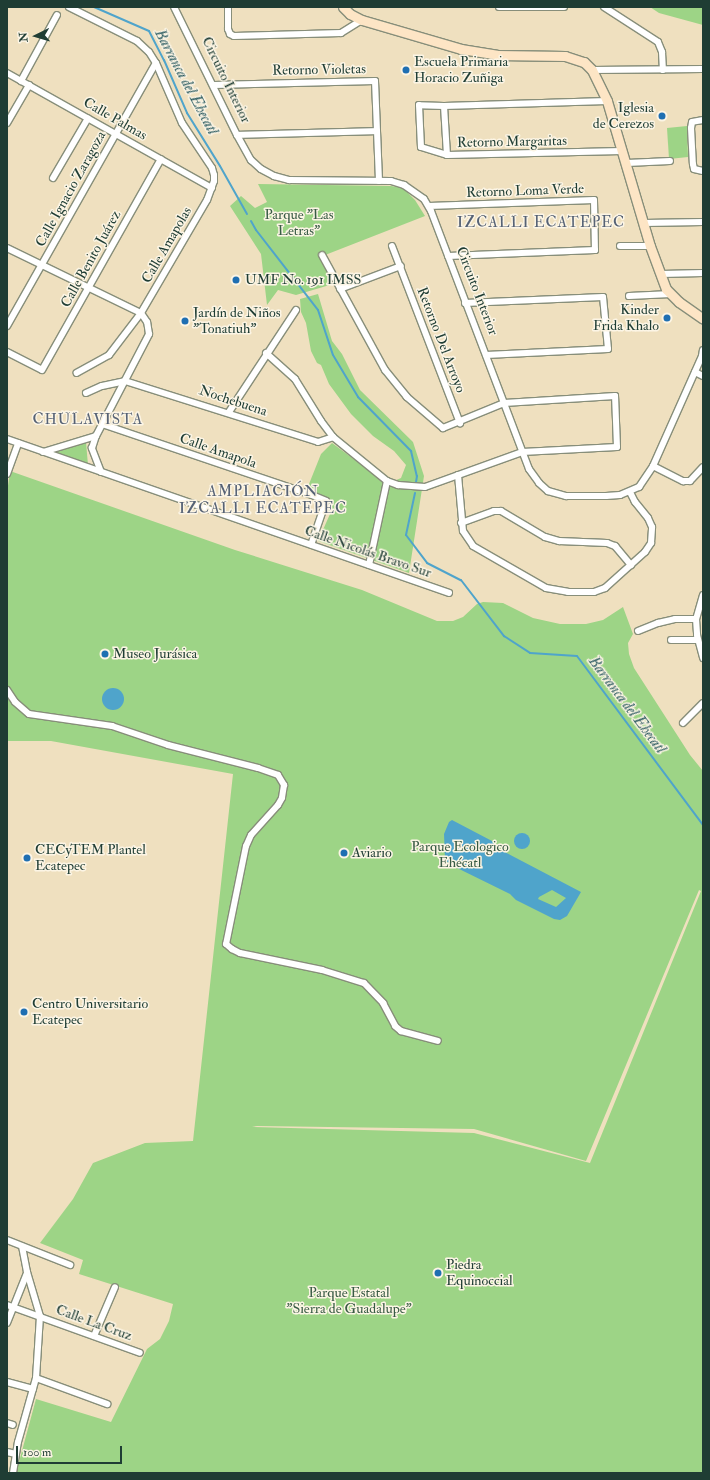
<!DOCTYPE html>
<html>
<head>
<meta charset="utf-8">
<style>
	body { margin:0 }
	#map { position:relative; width:710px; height:1480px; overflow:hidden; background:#efe0bf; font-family:"IM FELL Double Pica",serif }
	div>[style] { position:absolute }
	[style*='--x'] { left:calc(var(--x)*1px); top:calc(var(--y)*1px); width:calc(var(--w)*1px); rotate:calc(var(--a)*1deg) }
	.green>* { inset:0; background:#9dd486 }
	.water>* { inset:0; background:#4fa4cb }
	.round { border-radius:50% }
	.stream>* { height:2px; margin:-1px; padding:0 1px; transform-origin:1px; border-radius:1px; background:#4fa4cb }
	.roads { filter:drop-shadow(1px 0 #878e7a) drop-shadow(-1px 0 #878e7a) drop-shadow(0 1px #878e7a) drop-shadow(0 -1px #878e7a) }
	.minor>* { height:6px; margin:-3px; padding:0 3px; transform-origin:3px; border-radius:3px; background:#fff }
	.secondary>* { height:9px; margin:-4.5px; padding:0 4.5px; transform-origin:4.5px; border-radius:4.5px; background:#fde5c5 }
	.dots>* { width:11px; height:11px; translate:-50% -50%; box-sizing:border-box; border:2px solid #fcf5e5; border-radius:50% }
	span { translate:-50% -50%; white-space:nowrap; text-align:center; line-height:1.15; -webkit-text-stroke:3px #fcf5e5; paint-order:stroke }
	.poi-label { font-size:14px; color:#1f3d34 }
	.left { translate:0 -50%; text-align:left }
	.right { translate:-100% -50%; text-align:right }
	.street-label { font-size:14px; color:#1f3d34 }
	.park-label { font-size:14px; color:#385b44 }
	.water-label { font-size:15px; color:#2d5c61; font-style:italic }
	.neighbourhood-label { font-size:15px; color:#566275; letter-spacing:1px }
	.frame { position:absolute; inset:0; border:8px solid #1f3d34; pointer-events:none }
	.north { position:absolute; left:16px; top:16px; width:40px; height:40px; -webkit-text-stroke:3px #fcf5e5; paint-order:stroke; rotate:265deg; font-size:11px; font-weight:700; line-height:16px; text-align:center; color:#1f3d34 }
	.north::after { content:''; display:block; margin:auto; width:14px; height:18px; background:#1f3d34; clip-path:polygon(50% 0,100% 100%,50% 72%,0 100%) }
	.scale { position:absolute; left:16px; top:1446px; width:106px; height:18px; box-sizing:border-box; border:2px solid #1f3d34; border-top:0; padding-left:5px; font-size:12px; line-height:14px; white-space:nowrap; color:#1f3d34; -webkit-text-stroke:3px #fcf5e5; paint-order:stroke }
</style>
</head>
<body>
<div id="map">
	<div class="green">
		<div style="clip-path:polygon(650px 7px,703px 7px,703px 25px,659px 13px)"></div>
		<div style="clip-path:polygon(687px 126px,688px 157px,669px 159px,667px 128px)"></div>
		<div style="clip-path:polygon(258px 184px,391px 186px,403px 188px,415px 200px,425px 216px,320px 257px,333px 284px,296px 295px,278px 290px,267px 305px,261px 254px,230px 206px,241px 196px,255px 208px,267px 202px)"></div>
		<div style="clip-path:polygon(318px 294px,332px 341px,342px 354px,360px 390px,413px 442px,424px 476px,409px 573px,318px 541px,330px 514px,324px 497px,307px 489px,321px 454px,332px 443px,387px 484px,401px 478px,406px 465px,394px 451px,373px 436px,351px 414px,329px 384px,321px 365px,317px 363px,311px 351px,306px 323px,301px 312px,300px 299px)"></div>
		<div style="clip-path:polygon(86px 442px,88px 465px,54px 453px)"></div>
		<div style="clip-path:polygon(evenodd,10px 471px,235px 550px,362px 590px,437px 621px,453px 621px,463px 617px,477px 604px,483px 602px,503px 603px,533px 618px,560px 624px,586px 624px,603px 620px,623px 607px,633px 634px,628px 643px,629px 654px,634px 668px,690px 755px,703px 771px,703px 1473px,16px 1473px,36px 1399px,111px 1422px,147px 1349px,160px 1339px,169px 1321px,173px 1304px,79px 1274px,83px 1260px,40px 1243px,73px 1199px,93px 1163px,145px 1143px,193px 1141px,233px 774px,51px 741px,7px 741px,7px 493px,10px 471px,699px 890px,701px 891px,590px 1163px,474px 1133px,252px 1127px,257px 1126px,474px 1129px,586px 1161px,699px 890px)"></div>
	</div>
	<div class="water">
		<div class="round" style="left:102px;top:688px;width:22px;height:22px"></div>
		<div style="clip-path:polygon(evenodd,452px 820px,492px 841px,497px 848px,581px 892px,567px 916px,560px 920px,554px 919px,516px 900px,510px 894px,449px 864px,445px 859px,444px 834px,449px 822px,452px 820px,552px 890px,566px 898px,556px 907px,538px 899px,539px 897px,552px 890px)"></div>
		<div class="round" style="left:514px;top:833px;width:16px;height:16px"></div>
	</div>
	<div class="stream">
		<div style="--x:94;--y:7;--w:60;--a:23.6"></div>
		<div style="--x:149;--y:31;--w:33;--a:63"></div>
		<div style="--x:164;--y:60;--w:58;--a:66.5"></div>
		<div style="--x:187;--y:113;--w:62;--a:58.1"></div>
		<div style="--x:220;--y:166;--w:55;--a:60.6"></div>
		<div style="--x:251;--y:221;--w:10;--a:61"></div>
		<div style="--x:256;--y:230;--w:101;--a:52.2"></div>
		<div style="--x:318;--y:310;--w:47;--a:71.6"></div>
		<div style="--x:333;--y:355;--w:49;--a:59.2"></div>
		<div style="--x:358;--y:397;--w:76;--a:45.5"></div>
		<div style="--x:411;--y:451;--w:26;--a:77"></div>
		<div style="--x:417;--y:476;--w:6;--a:99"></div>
		<div style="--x:415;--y:493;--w:43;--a:102.1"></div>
		<div style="--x:406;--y:535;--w:35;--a:53"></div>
		<div style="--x:427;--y:563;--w:38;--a:27"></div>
		<div style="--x:461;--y:580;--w:71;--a:52.5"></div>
		<div style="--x:504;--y:636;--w:31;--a:33"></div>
		<div style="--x:530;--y:653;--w:47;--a:3.7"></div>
		<div style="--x:577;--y:656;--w:211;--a:53.3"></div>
	</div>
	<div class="roads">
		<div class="minor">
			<div style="--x:69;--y:7;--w:76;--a:26.6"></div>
			<div style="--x:137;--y:41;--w:16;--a:43"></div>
			<div style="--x:149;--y:52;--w:13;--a:58"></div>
			<div style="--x:156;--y:63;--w:65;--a:66.6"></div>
			<div style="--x:182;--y:123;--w:54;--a:56.3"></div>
			<div style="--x:212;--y:168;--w:7;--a:74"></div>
			<div style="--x:214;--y:175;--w:6;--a:90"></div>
			<div style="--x:214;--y:181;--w:20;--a:110"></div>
			<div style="--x:207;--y:200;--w:131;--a:120.3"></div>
			<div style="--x:141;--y:313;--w:53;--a:127.3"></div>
			<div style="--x:109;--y:355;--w:37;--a:151"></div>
			<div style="--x:174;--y:7;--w:143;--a:63.8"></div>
			<div style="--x:237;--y:135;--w:29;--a:61"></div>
			<div style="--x:251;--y:160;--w:13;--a:42"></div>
			<div style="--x:261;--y:169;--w:15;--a:28"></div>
			<div style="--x:274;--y:176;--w:16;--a:15"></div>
			<div style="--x:289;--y:180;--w:102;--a:0.6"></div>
			<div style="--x:391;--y:181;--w:14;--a:17"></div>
			<div style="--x:404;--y:185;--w:24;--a:35"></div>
			<div style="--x:424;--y:199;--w:14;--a:60"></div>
			<div style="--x:431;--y:211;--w:276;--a:69.2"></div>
			<div style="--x:529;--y:469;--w:17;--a:54"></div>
			<div style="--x:539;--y:483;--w:12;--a:42"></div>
			<div style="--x:548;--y:491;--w:19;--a:16"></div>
			<div style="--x:566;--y:496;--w:40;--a:0"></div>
			<div style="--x:606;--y:496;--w:14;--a:-4"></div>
			<div style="--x:620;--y:495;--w:21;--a:-23"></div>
			<div style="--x:639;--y:487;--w:25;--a:-56"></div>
			<div style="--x:653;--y:466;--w:120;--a:-66"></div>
			<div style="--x:702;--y:356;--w:6;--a:-81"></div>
			<div style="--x:228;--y:7;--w:22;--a:90"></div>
			<div style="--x:228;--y:29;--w:5;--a:68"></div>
			<div style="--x:230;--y:34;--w:4;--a:27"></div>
			<div style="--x:234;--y:36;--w:107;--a:-1.6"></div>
			<div style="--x:341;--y:33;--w:25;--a:-32"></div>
			<div style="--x:499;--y:7;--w:65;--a:0"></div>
			<div style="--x:604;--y:7;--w:64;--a:32.9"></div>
			<div style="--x:658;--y:42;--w:11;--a:68"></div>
			<div style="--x:662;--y:52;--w:18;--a:87"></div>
			<div style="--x:592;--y:70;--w:111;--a:-0.5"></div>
			<div style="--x:7;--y:73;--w:235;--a:29.3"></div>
			<div style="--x:21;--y:81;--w:75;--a:-61.4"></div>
			<div style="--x:214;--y:85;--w:161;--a:-1.4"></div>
			<div style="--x:375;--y:81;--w:100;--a:87.7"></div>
			<div style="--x:607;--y:101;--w:163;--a:178.2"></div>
			<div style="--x:444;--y:106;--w:25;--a:-178"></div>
			<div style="--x:419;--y:105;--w:42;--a:87.3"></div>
			<div style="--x:421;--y:147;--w:27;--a:17"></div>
			<div style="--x:447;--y:155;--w:175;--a:-1.3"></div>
			<div style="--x:444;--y:106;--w:49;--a:86.5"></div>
			<div style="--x:703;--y:120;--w:11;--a:170"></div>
			<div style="--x:692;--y:122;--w:6;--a:99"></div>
			<div style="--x:691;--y:128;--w:36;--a:87"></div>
			<div style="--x:693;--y:164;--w:5;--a:79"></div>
			<div style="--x:694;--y:169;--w:9;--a:13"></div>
			<div style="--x:7;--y:123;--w:44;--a:-59.9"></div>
			<div style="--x:237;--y:135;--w:140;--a:-1.6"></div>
			<div style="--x:627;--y:163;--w:43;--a:-2.7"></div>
			<div style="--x:53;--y:178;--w:69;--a:-59.7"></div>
			<div style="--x:429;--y:206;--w:165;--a:-2.1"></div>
			<div style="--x:594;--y:200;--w:50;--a:88.9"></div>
			<div style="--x:595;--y:250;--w:147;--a:177.7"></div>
			<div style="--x:644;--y:223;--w:59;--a:-1"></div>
			<div style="--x:392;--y:246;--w:190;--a:69"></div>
			<div style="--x:620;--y:246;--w:30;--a:0"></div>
			<div style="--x:7;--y:248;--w:149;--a:25.9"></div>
			<div style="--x:661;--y:274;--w:42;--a:-1.4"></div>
			<div style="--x:340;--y:289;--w:65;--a:-20.7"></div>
			<div style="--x:629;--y:296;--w:42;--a:-2.7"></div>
			<div style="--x:465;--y:303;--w:138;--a:-2.5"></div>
			<div style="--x:603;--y:297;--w:52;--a:84.5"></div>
			<div style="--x:608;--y:349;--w:122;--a:177.2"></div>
			<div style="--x:7;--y:326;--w:302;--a:-60.5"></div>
			<div style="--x:7;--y:352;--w:39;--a:27"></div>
			<div style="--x:42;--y:370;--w:242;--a:-60.6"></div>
			<div style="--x:266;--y:353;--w:39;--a:42"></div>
			<div style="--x:295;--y:379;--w:49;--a:58.2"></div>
			<div style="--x:321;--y:421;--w:20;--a:53"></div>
			<div style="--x:333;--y:437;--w:70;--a:39.2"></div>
			<div style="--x:387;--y:481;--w:12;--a:20"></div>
			<div style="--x:398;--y:485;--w:27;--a:4"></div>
			<div style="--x:425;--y:487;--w:103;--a:-19.8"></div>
			<div style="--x:522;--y:452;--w:95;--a:-3"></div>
			<div style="--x:617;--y:447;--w:51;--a:-92.2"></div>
			<div style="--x:615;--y:396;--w:111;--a:176.4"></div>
			<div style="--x:504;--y:403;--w:66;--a:157.7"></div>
			<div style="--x:443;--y:428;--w:48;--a:-139.3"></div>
			<div style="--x:407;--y:397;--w:35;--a:-129"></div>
			<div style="--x:385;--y:370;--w:131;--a:-118.7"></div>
			<div style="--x:695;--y:372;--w:9;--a:27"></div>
			<div style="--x:86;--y:393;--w:17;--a:-24"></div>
			<div style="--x:102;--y:386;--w:24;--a:-12"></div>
			<div style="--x:125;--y:381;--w:202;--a:17.5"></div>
			<div style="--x:318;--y:442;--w:16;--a:-18"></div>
			<div style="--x:229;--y:412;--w:122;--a:-56.7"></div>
			<div style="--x:102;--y:424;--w:222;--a:18.7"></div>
			<div style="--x:312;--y:495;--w:15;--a:23"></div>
			<div style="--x:326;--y:501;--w:46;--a:108.8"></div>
			<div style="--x:7;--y:439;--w:468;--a:19.2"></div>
			<div style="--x:43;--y:452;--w:55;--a:-16.8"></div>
			<div style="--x:653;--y:466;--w:34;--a:27"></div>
			<div style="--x:683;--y:481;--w:7;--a:0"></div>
			<div style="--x:690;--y:481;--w:19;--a:-47"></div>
			<div style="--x:101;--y:472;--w:26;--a:-111"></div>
			<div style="--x:92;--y:448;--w:13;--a:-72"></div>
			<div style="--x:96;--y:436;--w:115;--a:-62.5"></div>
			<div style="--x:149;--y:334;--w:12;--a:-99"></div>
			<div style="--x:147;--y:322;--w:11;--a:-124"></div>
			<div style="--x:7;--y:474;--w:33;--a:-70"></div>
			<div style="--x:458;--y:475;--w:56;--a:84.9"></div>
			<div style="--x:463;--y:531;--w:18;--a:56"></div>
			<div style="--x:473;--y:546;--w:84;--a:29.9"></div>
			<div style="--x:546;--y:588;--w:22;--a:10"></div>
			<div style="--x:568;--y:592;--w:26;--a:0"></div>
			<div style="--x:594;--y:592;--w:12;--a:-20"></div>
			<div style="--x:605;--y:588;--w:54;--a:-42"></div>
			<div style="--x:645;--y:552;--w:11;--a:-56"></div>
			<div style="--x:651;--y:543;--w:16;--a:-86"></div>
			<div style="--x:652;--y:527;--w:10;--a:-114"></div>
			<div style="--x:648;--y:518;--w:21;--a:-129"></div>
			<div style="--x:635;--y:502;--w:11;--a:-117"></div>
			<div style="--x:461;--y:523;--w:35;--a:-20"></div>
			<div style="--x:494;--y:511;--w:7;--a:0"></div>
			<div style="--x:501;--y:511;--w:51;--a:30.6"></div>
			<div style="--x:545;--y:537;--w:15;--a:16"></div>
			<div style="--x:559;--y:541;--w:48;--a:2.4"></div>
			<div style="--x:607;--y:543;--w:9;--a:21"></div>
			<div style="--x:615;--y:546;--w:25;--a:50"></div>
			<div style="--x:369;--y:565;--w:86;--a:-77.9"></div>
			<div style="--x:703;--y:595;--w:25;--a:106"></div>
			<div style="--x:696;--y:619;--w:16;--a:86"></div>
			<div style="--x:697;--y:635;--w:24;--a:75"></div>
			<div style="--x:638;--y:631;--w:22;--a:-22"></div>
			<div style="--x:658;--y:623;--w:17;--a:-13"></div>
			<div style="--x:675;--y:619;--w:21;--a:0"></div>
			<div style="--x:671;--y:640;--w:27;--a:0"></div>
			<div style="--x:7;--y:690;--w:14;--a:56"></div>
			<div style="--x:15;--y:702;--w:18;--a:41"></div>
			<div style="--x:29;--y:714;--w:84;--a:8.2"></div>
			<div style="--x:112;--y:726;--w:59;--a:18.7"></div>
			<div style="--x:168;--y:745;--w:93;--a:14.3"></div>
			<div style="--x:258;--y:768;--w:21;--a:19"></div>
			<div style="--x:278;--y:775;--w:12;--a:59"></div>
			<div style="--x:284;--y:785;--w:13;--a:99"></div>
			<div style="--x:282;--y:798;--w:8;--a:120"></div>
			<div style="--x:278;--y:805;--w:40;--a:132"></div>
			<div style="--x:251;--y:835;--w:12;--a:114"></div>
			<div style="--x:246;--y:846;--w:100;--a:101.5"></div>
			<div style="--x:226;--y:944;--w:8;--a:40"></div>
			<div style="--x:232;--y:949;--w:9;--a:27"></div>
			<div style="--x:240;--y:953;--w:84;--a:11.7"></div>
			<div style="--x:322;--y:970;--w:44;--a:17.2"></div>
			<div style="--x:364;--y:983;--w:28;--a:46"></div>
			<div style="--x:383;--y:1003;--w:26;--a:62"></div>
			<div style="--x:395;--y:1026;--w:8;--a:40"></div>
			<div style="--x:401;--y:1031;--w:38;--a:15"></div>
			<div style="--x:683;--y:723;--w:28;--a:-45"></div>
			<div style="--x:7;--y:1240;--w:68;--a:21.6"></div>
			<div style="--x:7;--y:1305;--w:141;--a:19.8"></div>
			<div style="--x:7;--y:1323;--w:54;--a:-68.2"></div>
			<div style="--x:94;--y:1336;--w:53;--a:-66.8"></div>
			<div style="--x:36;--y:1378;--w:76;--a:20.1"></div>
			<div style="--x:7;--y:1382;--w:27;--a:15"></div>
			<div style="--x:7;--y:1423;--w:6;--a:18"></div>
			<div style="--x:7;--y:1452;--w:9;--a:13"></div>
			<div style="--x:13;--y:1473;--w:31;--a:-81"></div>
			<div style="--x:18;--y:1442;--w:66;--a:-74.3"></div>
			<div style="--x:36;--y:1378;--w:62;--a:-86.3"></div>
			<div style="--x:40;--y:1316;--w:46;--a:-106.5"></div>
			<div style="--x:27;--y:1272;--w:26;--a:-101"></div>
		</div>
		<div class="secondary">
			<div style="--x:343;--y:7;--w:10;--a:45"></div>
			<div style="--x:350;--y:14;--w:13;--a:27"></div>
			<div style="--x:362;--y:20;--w:103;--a:16.3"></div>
			<div style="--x:461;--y:49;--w:36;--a:9"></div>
			<div style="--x:497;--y:55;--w:68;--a:0.8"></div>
			<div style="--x:565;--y:56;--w:20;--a:18"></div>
			<div style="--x:584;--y:62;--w:11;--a:45"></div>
			<div style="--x:592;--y:70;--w:34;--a:64"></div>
			<div style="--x:607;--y:101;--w:151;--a:73.5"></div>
			<div style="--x:650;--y:246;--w:46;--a:69.6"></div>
			<div style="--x:666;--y:289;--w:18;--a:45"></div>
			<div style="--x:679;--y:302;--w:29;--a:35"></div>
		</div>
	</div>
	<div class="dots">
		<div style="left:406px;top:70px;background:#1f6fb2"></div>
		<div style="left:662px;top:116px;background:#1f6fb2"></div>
		<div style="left:236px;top:280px;background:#1f6fb2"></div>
		<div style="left:667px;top:318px;background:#1f6fb2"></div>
		<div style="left:185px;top:321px;background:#1f6fb2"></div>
		<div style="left:105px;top:654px;background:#1f6fb2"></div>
		<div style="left:344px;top:853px;background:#1f6fb2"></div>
		<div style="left:27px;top:858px;background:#1f6fb2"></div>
		<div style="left:24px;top:1012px;background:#1f6fb2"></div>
		<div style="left:438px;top:1273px;background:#1f6fb2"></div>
	</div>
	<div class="poi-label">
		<span class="left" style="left:414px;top:70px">Escuela Primaria<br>Horacio Zuñiga</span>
		<span class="right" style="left:654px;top:116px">Iglesia<br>de Cerezos</span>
		<span class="left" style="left:245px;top:280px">UMF No. 191 IMSS</span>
		<span class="right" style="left:659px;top:318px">Kinder<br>Frida Khalo</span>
		<span class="left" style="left:193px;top:321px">Jardín de Niños<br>"Tonatiuh"</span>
		<span class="left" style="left:113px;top:654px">Museo Jurásica</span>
		<span class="left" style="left:35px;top:858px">CECyTEM Plantel<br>Ecatepec</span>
		<span class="left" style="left:352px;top:853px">Aviario</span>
		<span class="left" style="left:32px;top:1012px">Centro Universitario<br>Ecatepec</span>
		<span class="left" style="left:446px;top:1273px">Piedra<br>Equinoccial</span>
	</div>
	<div class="street-label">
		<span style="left:319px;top:70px;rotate:-1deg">Retorno Violetas</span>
		<span style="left:226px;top:80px;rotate:64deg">Circuito Interior</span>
		<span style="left:115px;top:119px;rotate:30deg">Calle Palmas</span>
		<span style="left:512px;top:142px;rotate:-1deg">Retorno Margaritas</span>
		<span style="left:71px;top:189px;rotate:-61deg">Calle Ignacio Zaragoza</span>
		<span style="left:525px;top:191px;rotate:-2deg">Retorno Loma Verde</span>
		<span style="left:167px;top:245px;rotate:-60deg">Calle Amapolas</span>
		<span style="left:91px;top:259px;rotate:-61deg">Calle Benito Juárez</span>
		<span style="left:477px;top:291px;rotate:69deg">Circuito Interior</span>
		<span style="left:441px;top:340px;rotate:69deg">Retorno Del Arroyo</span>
		<span style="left:233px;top:401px;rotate:18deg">Nochebuena</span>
		<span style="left:218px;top:451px;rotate:19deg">Calle Amapola</span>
		<span style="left:368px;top:552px;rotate:19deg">Calle Nicolás Bravo Sur</span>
		<span style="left:94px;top:1323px;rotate:20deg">Calle La Cruz</span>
	</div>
	<div class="park-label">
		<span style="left:299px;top:223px">Parque "Las<br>Letras"</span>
		<span style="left:460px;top:855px">Parque Ecologico<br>Ehécatl</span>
		<span style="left:349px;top:1301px">Parque Estatal<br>"Sierra de Guadalupe"</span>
	</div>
	<div class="water-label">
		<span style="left:186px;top:82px;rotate:62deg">Barranca del Ehecatl</span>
		<span style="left:627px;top:705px;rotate:53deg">Barranca del Ehecatl</span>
	</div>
	<div class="neighbourhood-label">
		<span style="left:541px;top:223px">IZCALLI ECATEPEC</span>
		<span style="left:88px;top:420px">CHULAVISTA</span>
		<span style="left:263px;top:500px">AMPLIACIÓN<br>IZCALLI ECATEPEC</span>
	</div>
	<div class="frame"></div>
	<div class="north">N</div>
	<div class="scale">100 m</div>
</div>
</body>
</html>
